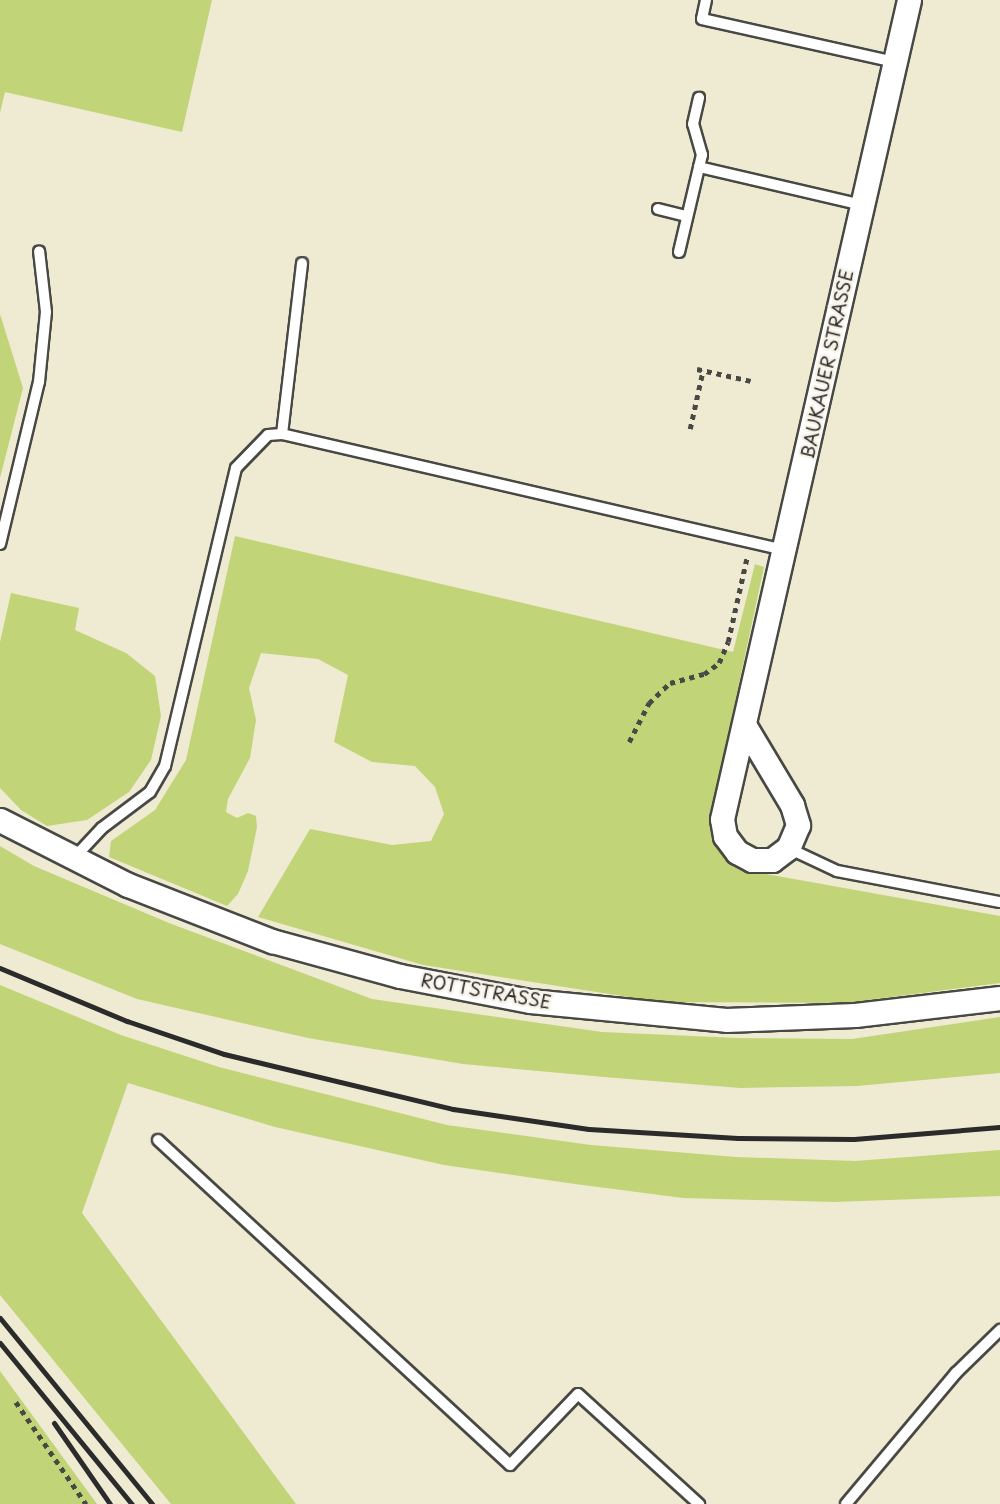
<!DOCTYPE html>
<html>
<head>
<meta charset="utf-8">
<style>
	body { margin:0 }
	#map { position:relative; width:1000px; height:1504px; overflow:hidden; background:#efead2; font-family:"Playpen Sans",sans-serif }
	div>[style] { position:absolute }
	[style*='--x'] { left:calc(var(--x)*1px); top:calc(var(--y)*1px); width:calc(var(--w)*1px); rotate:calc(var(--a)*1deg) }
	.green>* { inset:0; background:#c1d578 }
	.path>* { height:4.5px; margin-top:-2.25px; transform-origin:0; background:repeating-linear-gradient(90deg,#484844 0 5px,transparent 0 10px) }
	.roads { filter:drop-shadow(2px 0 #484844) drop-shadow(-2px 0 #484844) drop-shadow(0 2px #484844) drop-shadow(0 -2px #484844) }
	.service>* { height:10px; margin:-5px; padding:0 5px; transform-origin:5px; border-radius:5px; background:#fff }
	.minor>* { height:23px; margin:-11.5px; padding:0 11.5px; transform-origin:11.5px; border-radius:11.5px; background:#fff }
	.rail>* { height:5px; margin:-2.5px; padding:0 2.5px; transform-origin:2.5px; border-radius:2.5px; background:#2b2b2b }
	span { translate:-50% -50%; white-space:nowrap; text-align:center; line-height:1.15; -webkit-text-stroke:5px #f7f3e8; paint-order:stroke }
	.street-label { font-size:18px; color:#2b2b2b }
</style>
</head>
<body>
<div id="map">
	<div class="green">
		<div style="clip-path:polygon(0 0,212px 0,182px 132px,5px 92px,0 113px)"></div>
		<div style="clip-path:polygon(0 314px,23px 388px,0 478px)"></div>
		<div style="clip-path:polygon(235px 536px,733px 652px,755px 564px,764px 567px,711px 814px,719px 850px,749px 871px,1000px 916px,1000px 983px,844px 1003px,661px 1002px,423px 965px,258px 917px,310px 829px,392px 845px,431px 841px,444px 814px,435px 787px,415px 766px,372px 762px,334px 742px,348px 675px,318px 659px,261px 653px,249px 688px,256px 720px,250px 758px,228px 799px,226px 812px,237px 818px,248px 813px,256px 816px,257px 827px,248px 871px,238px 894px,227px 906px,109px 857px,111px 841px,155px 810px,186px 760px)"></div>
		<div style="clip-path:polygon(11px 593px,79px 608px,75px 630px,126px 653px,155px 676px,161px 716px,151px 760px,129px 792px,87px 820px,47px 826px,21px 810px,0 788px,0 642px)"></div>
		<div style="clip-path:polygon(0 846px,34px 866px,169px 923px,372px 999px,602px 1032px,738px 1038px,852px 1039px,1000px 1017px,1000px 1073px,857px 1086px,740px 1088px,604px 1077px,463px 1064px,308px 1038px,137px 999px,0 944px)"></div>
		<div style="clip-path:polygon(0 985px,121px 1035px,219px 1067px,447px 1125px,591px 1145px,736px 1157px,855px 1161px,1000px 1150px,1000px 1196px,834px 1202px,683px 1198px,575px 1184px,444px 1165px,275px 1127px,128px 1083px,82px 1213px,296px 1504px,171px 1504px,0 1295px)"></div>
		<div style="clip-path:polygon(0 1371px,97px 1504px,0 1504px)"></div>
	</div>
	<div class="path">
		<div style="--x:697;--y:369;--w:55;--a:12.5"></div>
		<div style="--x:690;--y:429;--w:60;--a:-77.6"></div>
		<div style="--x:629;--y:742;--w:44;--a:-62.9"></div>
		<div style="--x:649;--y:703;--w:29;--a:-44"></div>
		<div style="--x:670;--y:683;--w:35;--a:-15"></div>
		<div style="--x:704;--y:674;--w:19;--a:-36"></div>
		<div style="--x:719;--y:663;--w:23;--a:-67"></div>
		<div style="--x:728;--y:642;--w:87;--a:-77.4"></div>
		<div style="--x:16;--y:1402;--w:124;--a:55.5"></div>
	</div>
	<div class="roads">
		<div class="service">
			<div style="--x:706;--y:0;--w:19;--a:102"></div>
			<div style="--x:702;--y:19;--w:198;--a:12.6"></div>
			<div style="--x:699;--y:167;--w:167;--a:13.1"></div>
			<div style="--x:658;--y:209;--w:30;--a:14"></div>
			<div style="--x:679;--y:252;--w:100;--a:-76.7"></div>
			<div style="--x:702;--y:155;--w:32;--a:-106"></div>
			<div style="--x:693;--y:124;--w:27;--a:-77"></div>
			<div style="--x:282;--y:434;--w:172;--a:-83.3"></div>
			<div style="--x:0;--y:544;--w:167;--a:-76.5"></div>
			<div style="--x:39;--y:382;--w:70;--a:-84.3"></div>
			<div style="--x:46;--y:312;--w:61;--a:-96.5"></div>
			<div style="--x:788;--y:848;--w:54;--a:25.1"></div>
			<div style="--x:837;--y:871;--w:166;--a:10.8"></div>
			<div style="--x:74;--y:858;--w:41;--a:-47"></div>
			<div style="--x:102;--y:828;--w:60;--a:-36.9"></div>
			<div style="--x:150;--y:792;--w:30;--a:-60"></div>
			<div style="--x:165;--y:766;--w:306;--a:-76.6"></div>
			<div style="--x:236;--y:468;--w:46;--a:-45.9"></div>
			<div style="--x:268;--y:435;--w:14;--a:-4"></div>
			<div style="--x:282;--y:434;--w:515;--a:13.01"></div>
			<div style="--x:158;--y:1140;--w:479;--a:42.7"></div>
			<div style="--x:510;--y:1465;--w:98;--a:-46.2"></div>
			<div style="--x:578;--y:1394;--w:164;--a:42.3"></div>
			<div style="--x:846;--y:1504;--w:171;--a:-50"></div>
			<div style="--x:956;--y:1373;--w:62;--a:-44.3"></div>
		</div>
		<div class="minor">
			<div style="--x:746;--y:728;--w:90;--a:59.1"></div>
			<div style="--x:792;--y:805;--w:21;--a:73"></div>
			<div style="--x:798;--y:825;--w:25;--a:113"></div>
			<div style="--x:788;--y:848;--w:20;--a:143"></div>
			<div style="--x:772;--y:860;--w:20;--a:180"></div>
			<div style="--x:752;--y:860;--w:17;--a:-152"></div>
			<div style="--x:737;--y:852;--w:20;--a:-127"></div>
			<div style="--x:725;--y:836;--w:17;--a:-100"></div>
			<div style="--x:722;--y:819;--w:840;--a:-77.14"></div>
			<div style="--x:0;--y:820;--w:144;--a:26.9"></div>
			<div style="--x:128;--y:885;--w:155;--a:21.3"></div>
			<div style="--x:272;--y:941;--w:133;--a:15.3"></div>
			<div style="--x:400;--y:976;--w:132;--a:10.9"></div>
			<div style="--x:530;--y:1001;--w:197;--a:5.5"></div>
			<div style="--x:726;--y:1020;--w:129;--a:-2.2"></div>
			<div style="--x:855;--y:1015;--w:146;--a:-6.7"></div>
		</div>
	</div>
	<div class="rail">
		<div style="--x:0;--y:968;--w:138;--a:22.7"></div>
		<div style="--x:127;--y:1021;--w:102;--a:18.8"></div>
		<div style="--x:224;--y:1054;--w:236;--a:13.5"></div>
		<div style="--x:453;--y:1109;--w:137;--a:8.4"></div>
		<div style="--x:589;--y:1129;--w:149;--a:3.5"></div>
		<div style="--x:738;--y:1138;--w:116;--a:0.5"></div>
		<div style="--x:854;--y:1139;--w:146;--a:-4.7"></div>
		<div style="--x:0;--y:1318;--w:240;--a:50.7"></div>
		<div style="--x:0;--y:1343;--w:208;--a:50.7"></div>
		<div style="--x:54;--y:1423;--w:98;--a:55.3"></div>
	</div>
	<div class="street-label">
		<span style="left:827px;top:364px;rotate:-78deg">BAUKAUER STRASSE</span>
		<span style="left:486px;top:991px;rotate:10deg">ROTTSTRASSE</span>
	</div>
</div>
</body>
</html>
